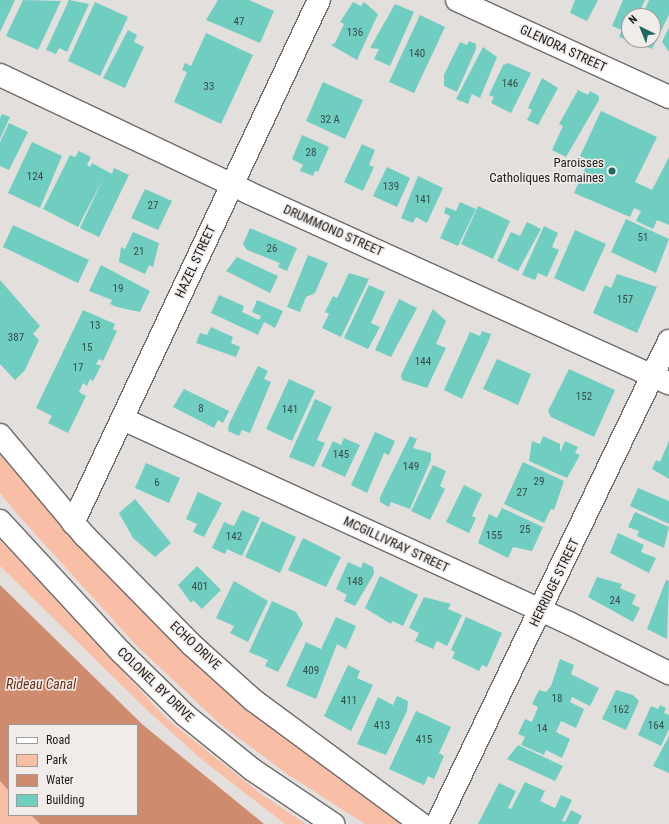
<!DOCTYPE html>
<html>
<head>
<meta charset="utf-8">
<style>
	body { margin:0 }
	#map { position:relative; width:669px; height:824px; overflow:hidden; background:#e3dfdd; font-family:"Roboto Condensed",sans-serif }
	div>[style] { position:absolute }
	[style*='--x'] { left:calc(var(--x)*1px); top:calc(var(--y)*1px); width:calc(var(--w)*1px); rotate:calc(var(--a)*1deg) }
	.green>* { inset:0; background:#f9bfa6 }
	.water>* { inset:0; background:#ce8b6e }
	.building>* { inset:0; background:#70cec1 }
	.roads { filter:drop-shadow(1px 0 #6f6b69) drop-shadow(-1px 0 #6f6b69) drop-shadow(0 1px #6f6b69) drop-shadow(0 -1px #6f6b69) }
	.minor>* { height:22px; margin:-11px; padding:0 11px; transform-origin:11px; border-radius:11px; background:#fff }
	.major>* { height:22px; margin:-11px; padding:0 11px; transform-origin:11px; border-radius:11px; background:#fff }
	.dots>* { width:11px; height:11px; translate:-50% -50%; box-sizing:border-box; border:2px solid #f0ecea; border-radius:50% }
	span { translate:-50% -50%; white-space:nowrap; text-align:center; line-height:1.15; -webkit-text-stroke:3px #f0ecea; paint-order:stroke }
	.number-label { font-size:11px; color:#364c48 }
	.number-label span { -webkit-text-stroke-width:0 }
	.street-label { font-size:13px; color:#232120 }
	.poi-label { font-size:13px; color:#232120 }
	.right { translate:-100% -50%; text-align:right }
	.water-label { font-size:14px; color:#6d2f10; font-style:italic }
	.legend { position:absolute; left:8px; top:724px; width:130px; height:92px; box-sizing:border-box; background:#f0ecea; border:1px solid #9e9b99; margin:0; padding:5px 7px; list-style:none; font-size:12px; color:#232120 }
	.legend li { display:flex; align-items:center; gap:8px; height:20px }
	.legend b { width:20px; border:1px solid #9e9b99 }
	.north { position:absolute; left:621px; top:8px; width:40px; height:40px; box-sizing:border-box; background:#f0ecea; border:1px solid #9e9b99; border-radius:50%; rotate:317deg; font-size:11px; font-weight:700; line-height:16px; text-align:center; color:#232120 }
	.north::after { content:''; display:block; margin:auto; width:14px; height:18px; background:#1e6860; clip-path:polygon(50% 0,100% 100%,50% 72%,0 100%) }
</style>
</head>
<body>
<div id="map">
	<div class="green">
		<div style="clip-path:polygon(0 452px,69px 532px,191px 660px,267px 725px,401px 824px,365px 824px,287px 774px,220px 724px,136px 645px,18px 515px,0 493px)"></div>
		<div style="clip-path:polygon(0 540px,167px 719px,261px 794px,306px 824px,285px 824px,201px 759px,146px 709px,0 566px)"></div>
		<div style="clip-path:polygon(0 781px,9px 791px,9px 815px,31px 815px,40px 824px,0 824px)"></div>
	</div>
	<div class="water">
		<div style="clip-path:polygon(0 585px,143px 725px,264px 824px,40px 824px,31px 815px,137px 815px,137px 725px,9px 725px,9px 791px,0 781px)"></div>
	</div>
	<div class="building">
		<div style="clip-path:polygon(0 0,15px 0,0 32px)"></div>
		<div style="clip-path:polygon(23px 0,61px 1px,38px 50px,6px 36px)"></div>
		<div style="clip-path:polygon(69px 0,89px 4px,67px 52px,59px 48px,56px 54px,46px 50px)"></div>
		<div style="clip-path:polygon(218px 0,249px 0,274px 11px,260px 43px,206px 20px)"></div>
		<div style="clip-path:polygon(575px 0,598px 0,587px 21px,570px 13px)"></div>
		<div style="clip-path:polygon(623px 0,645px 0,638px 16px,629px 16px,627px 40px,619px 37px,622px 30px,612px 26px)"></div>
		<div style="clip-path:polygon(649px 0,669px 0,669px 15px,652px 49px,642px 45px,644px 40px,653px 40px,653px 16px,642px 16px)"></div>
		<div style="clip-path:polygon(95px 2px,128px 17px,100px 76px,68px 61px)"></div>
		<div style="clip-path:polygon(353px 2px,361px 6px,364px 2px,378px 14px,357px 60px,331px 45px,335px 43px,344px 24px,340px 22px)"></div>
		<div style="clip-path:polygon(395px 4px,414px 12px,390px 66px,374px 59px,379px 49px,370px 48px)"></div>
		<div style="clip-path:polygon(420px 15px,445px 27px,414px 93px,389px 82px)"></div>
		<div style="clip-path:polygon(669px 27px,669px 52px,662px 42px)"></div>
		<div style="clip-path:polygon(128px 30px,137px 35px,134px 42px,144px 47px,125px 88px,103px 78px)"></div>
		<div style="clip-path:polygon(206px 33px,253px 55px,221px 124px,174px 102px,187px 72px,182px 70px,185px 63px,191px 66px)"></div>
		<div style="clip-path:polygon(469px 41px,476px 44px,476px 49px,457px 92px,444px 86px,444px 75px,460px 42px,467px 45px)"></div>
		<div style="clip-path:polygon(483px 47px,497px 57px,480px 98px,472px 94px,468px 104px,456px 99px)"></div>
		<div style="clip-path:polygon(508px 63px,531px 73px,511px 113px,491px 103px,494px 97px,489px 95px,503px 65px)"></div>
		<div style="clip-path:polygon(542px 78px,558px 88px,538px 125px,527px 120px,532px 110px,528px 108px)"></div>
		<div style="clip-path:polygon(323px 82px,363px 100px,345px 139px,306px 121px)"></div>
		<div style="clip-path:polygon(578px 90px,588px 95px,590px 91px,599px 96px,599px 100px,566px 157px,552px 150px,563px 126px,559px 124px)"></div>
		<div style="clip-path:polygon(601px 111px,657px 137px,635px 182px,652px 190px,669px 157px,669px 225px,657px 220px,653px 229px,636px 221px,641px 211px,634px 208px,630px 217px,574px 193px,589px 160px,580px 156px)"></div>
		<div style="clip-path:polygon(2px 114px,10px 117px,0 139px,0 118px)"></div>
		<div style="clip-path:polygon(9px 123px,28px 132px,9px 170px,0 166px,0 142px)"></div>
		<div style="clip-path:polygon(302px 135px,329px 147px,318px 172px,315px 171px,313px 176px,300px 171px,303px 165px,292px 159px)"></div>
		<div style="clip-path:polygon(32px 142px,62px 156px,40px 208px,8px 193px)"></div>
		<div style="clip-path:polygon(362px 144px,375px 150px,369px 165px,374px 167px,363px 191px,344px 182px)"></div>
		<div style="clip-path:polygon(79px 151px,91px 157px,87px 165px,90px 167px,92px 163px,112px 174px,114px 168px,129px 175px,99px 237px,80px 228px,103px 179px,78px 227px,43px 209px,70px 155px,75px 157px)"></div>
		<div style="clip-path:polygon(387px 167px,410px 178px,397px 207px,373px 196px)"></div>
		<div style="clip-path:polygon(418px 176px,443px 188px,427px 223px,416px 217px,413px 223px,401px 218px)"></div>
		<div style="clip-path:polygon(145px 189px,172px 201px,158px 230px,131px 218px)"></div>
		<div style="clip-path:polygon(460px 202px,476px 209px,458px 246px,440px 238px,450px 216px,444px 213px,446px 207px,456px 211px)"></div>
		<div style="clip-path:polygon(478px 206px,510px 221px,493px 259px,461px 244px)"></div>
		<div style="clip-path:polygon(626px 219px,669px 239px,656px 273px,611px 252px)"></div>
		<div style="clip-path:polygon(527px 222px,541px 229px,518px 271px,497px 261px,511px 232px,520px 236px)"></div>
		<div style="clip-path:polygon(13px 225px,89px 260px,78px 283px,3px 247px)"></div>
		<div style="clip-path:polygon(544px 226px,558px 233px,552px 247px,559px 250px,547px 277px,538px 273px,535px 280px,522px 275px)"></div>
		<div style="clip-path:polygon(250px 228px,297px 248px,287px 271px,278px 267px,280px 263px,247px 250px,243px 244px)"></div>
		<div style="clip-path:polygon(575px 230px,606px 244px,584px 292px,554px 278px)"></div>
		<div style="clip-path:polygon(133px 232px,159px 243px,153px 267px,149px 265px,145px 274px,119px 262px,121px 247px,125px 249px)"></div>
		<div style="clip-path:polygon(308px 255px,328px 263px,315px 293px,306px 297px,300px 312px,287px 307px)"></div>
		<div style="clip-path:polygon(237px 257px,278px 276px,270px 293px,226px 271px)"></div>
		<div style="clip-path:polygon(101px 265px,150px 291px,140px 312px,117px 307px,110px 304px,112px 300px,89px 291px)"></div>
		<div style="clip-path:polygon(349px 273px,369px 279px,341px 337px,322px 328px,329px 314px,325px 312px,333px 296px,337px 298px)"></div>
		<div style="clip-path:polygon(617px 274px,657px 287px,637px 333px,593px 313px,605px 285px,611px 288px)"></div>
		<div style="clip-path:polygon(0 280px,40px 326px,33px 334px,39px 340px,25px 370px,15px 380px,0 364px)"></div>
		<div style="clip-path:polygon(369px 285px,385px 292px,371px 323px,380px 327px,368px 349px,344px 338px)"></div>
		<div style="clip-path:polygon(219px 295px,244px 306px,242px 312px,259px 320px,261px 316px,252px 312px,257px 300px,283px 311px,275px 328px,264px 322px,258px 335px,211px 313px)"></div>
		<div style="clip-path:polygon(399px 299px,417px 308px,391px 357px,375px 350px)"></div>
		<div style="clip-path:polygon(433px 309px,446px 321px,436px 344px,446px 348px,427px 388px,402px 380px,401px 375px)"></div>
		<div style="clip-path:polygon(83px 310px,115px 324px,113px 329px,117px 331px,103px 361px,99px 359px,96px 364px,101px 366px,93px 381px,90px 379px,87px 386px,83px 383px,79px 392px,86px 396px,68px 433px,48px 423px,52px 416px,36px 408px)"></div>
		<div style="clip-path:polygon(211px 327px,233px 337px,231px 343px,240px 347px,236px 357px,196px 343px,200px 333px,207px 335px)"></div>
		<div style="clip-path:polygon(482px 331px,491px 334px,489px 340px,462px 399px,444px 390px,470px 332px,480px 336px)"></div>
		<div style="clip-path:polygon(497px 359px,531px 374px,518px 405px,483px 389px)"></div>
		<div style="clip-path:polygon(258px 366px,268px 371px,264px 379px,271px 382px,250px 433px,242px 430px,239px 436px,228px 431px,229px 424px)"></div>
		<div style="clip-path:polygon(569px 369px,615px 390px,594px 437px,551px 417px,548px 411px)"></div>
		<div style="clip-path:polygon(289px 379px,315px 391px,292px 441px,266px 429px)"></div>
		<div style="clip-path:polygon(184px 389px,229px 411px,223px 423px,218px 420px,214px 428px,173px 407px)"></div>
		<div style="clip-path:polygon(315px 399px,332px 407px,317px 440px,325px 443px,314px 467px,289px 457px)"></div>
		<div style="clip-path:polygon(375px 432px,395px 441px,389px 455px,384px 453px,367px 493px,351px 485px)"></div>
		<div style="clip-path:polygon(410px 436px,417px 439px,413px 448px,431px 453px,431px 460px,410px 509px,391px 502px,389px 507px,380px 502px,380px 497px)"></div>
		<div style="clip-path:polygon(543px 436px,560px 444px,560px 452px,565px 441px,578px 447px,575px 453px,580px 455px,567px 478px,529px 461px,532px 441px,540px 444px)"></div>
		<div style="clip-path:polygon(344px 438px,360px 445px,345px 477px,321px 466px,333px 441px,341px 445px)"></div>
		<div style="clip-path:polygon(669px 441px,669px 479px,652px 469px,656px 460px,660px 462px)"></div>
		<div style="clip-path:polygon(523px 462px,564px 481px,554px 510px,551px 509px,544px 523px,504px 504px)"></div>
		<div style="clip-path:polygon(146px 463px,180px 478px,169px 503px,135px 488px)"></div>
		<div style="clip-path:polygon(433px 465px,446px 471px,440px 486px,445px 489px,430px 520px,411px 511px)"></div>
		<div style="clip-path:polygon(464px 485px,482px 494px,472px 516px,476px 518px,469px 533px,446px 522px)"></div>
		<div style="clip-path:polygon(638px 488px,669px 501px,669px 524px,630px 506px)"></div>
		<div style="clip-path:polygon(198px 492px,222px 503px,204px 537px,193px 532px,197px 524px,186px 519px)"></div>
		<div style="clip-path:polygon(135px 499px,171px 543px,155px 557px,133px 538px,119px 513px)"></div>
		<div style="clip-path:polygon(502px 508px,543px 527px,532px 551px,513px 547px,508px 558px,478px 543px,489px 514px,497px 518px)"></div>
		<div style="clip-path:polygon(242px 510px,260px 518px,242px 556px,227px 549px,225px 554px,212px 548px,224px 522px,234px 526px)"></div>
		<div style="clip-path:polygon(635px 512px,669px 527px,664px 548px,637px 536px,639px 531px,628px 527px)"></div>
		<div style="clip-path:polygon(262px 521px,296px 537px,280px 573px,245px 557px)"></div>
		<div style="clip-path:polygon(618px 533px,644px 545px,641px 552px,656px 558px,649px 573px,610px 553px)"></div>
		<div style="clip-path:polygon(303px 538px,341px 557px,326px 587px,288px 570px)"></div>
		<div style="clip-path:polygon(348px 562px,361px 568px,363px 562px,373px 567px,374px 574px,355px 606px,344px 601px,347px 595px,336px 589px)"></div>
		<div style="clip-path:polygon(197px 566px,221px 590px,202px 609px,193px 600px,191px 603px,178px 585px)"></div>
		<div style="clip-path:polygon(380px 576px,418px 595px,403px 626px,392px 621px,391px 624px,365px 608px)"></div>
		<div style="clip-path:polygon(597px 577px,622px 584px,620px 588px,636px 595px,632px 604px,640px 608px,633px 622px,588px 597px)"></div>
		<div style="clip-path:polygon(666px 580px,669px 581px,667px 639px,647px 629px)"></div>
		<div style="clip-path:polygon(234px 581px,268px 601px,248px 642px,230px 633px,234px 626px,216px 618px)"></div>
		<div style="clip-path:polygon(424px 597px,451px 604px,448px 609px,462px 615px,447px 646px,437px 641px,433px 649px,415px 641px,419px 633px,409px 628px)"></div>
		<div style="clip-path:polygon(272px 601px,296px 612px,303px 624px,278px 672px,265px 666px,268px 660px,249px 652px)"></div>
		<div style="clip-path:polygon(336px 617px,356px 626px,346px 649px,337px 644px,316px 699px,286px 686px,306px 642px,321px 649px)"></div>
		<div style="clip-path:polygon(466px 617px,502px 633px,487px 667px,482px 665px,479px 671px,452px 658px,455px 652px,451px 650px)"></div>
		<div style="clip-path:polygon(560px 659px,574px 665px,571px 674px,599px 688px,590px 706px,572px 697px,570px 702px,584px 709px,576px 728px,561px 721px,556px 732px,570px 739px,562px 758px,546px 750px,544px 755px,521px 745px,525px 737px,518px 734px,525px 719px,532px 722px,538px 707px,532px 704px,539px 690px,546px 692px,551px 686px)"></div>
		<div style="clip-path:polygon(348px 665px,360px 671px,357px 678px,373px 685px,351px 731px,324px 716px)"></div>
		<div style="clip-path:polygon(616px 690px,633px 695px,639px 701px,626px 730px,602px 719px)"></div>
		<div style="clip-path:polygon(397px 696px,408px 701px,407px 711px,386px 755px,357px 744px,378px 697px,393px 705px)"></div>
		<div style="clip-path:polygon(660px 705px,666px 708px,664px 713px,669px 715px,669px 729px,661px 746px,638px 735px,651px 706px,658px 709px)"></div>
		<div style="clip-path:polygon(416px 711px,451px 727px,439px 753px,444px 756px,434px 779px,428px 776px,424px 785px,389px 769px)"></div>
		<div style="clip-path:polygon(669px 736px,669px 773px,653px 766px)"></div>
		<div style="clip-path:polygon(518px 745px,563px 766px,555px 781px,507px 759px)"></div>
		<div style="clip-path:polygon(525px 782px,545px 791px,540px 801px,555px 808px,561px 795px,572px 800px,562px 821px,565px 822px,571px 810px,582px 816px,578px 824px,478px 824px,499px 783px,516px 791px,508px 808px,511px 809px)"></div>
	</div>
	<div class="roads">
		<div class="minor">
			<div style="--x:457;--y:0;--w:233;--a:24.6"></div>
			<div style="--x:0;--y:75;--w:273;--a:25.3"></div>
			<div style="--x:247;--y:192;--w:463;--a:24.4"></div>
			<div style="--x:123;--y:419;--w:490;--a:24.6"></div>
			<div style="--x:569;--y:623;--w:112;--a:26.6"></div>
			<div style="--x:0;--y:435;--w:131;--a:50"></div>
			<div style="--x:84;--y:535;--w:154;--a:45.5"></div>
			<div style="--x:192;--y:645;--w:82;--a:42"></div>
			<div style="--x:253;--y:700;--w:209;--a:36.4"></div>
			<div style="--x:73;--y:523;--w:578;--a:-64.81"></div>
			<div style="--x:437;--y:824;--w:536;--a:-64.34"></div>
		</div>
		<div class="major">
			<div style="--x:0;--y:521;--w:178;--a:47.3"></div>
			<div style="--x:121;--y:652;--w:90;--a:44.5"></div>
			<div style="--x:185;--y:715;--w:87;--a:39"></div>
			<div style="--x:253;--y:770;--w:97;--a:34"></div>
		</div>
	</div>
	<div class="dots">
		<div style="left:612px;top:171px;background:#1e6860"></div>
	</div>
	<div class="number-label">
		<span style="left:239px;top:22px">47</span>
		<span style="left:355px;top:33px">136</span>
		<span style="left:417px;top:54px">140</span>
		<span style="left:510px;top:84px">146</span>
		<span style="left:209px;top:87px">33</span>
		<span style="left:330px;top:120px">32 A</span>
		<span style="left:311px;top:153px">28</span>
		<span style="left:35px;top:177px">124</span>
		<span style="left:391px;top:187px">139</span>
		<span style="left:423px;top:200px">141</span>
		<span style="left:153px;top:206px">27</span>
		<span style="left:643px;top:238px">51</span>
		<span style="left:272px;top:249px">26</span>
		<span style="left:139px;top:252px">21</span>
		<span style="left:118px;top:289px">19</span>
		<span style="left:625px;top:300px">157</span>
		<span style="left:95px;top:326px">13</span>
		<span style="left:16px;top:338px">387</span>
		<span style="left:87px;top:348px">15</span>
		<span style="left:423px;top:362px">144</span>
		<span style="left:78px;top:368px">17</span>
		<span style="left:584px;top:397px">152</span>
		<span style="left:201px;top:409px">8</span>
		<span style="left:290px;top:410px">141</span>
		<span style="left:341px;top:455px">145</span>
		<span style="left:411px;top:467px">149</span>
		<span style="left:539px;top:482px">29</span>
		<span style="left:157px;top:483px">6</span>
		<span style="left:522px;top:493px">27</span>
		<span style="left:525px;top:530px">25</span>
		<span style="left:494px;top:536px">155</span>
		<span style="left:234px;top:537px">142</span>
		<span style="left:355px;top:582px">148</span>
		<span style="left:200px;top:587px">401</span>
		<span style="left:615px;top:601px">24</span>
		<span style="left:311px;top:671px">409</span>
		<span style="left:557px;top:699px">18</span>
		<span style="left:349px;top:701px">411</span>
		<span style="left:621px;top:710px">162</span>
		<span style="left:382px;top:726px">413</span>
		<span style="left:656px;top:726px">164</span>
		<span style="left:542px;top:729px">14</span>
		<span style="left:424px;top:740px">415</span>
	</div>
	<div class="street-label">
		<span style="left:563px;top:49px;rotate:25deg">GLENORA STREET</span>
		<span style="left:333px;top:231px;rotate:24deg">DRUMMOND STREET</span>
		<span style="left:196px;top:262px;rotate:-65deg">HAZEL STREET</span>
		<span style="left:396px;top:545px;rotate:25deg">MCGILLIVRAY STREET</span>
		<span style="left:555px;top:583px;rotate:-64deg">HERRIDGE STREET</span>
		<span style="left:195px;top:646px;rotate:43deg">ECHO DRIVE</span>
		<span style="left:155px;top:685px;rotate:44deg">COLONEL BY DRIVE</span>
	</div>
	<div class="poi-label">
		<span class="right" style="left:604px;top:171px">Paroisses<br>Catholiques Romaines</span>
	</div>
	<div class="water-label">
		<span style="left:41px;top:684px">Rideau Canal</span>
	</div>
	<ul class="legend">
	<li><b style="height:5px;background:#fff"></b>Road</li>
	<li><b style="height:11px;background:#f9bfa6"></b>Park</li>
	<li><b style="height:11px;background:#ce8b6e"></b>Water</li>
	<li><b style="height:11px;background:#70cec1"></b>Building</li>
	</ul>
	<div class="north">N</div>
</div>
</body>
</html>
